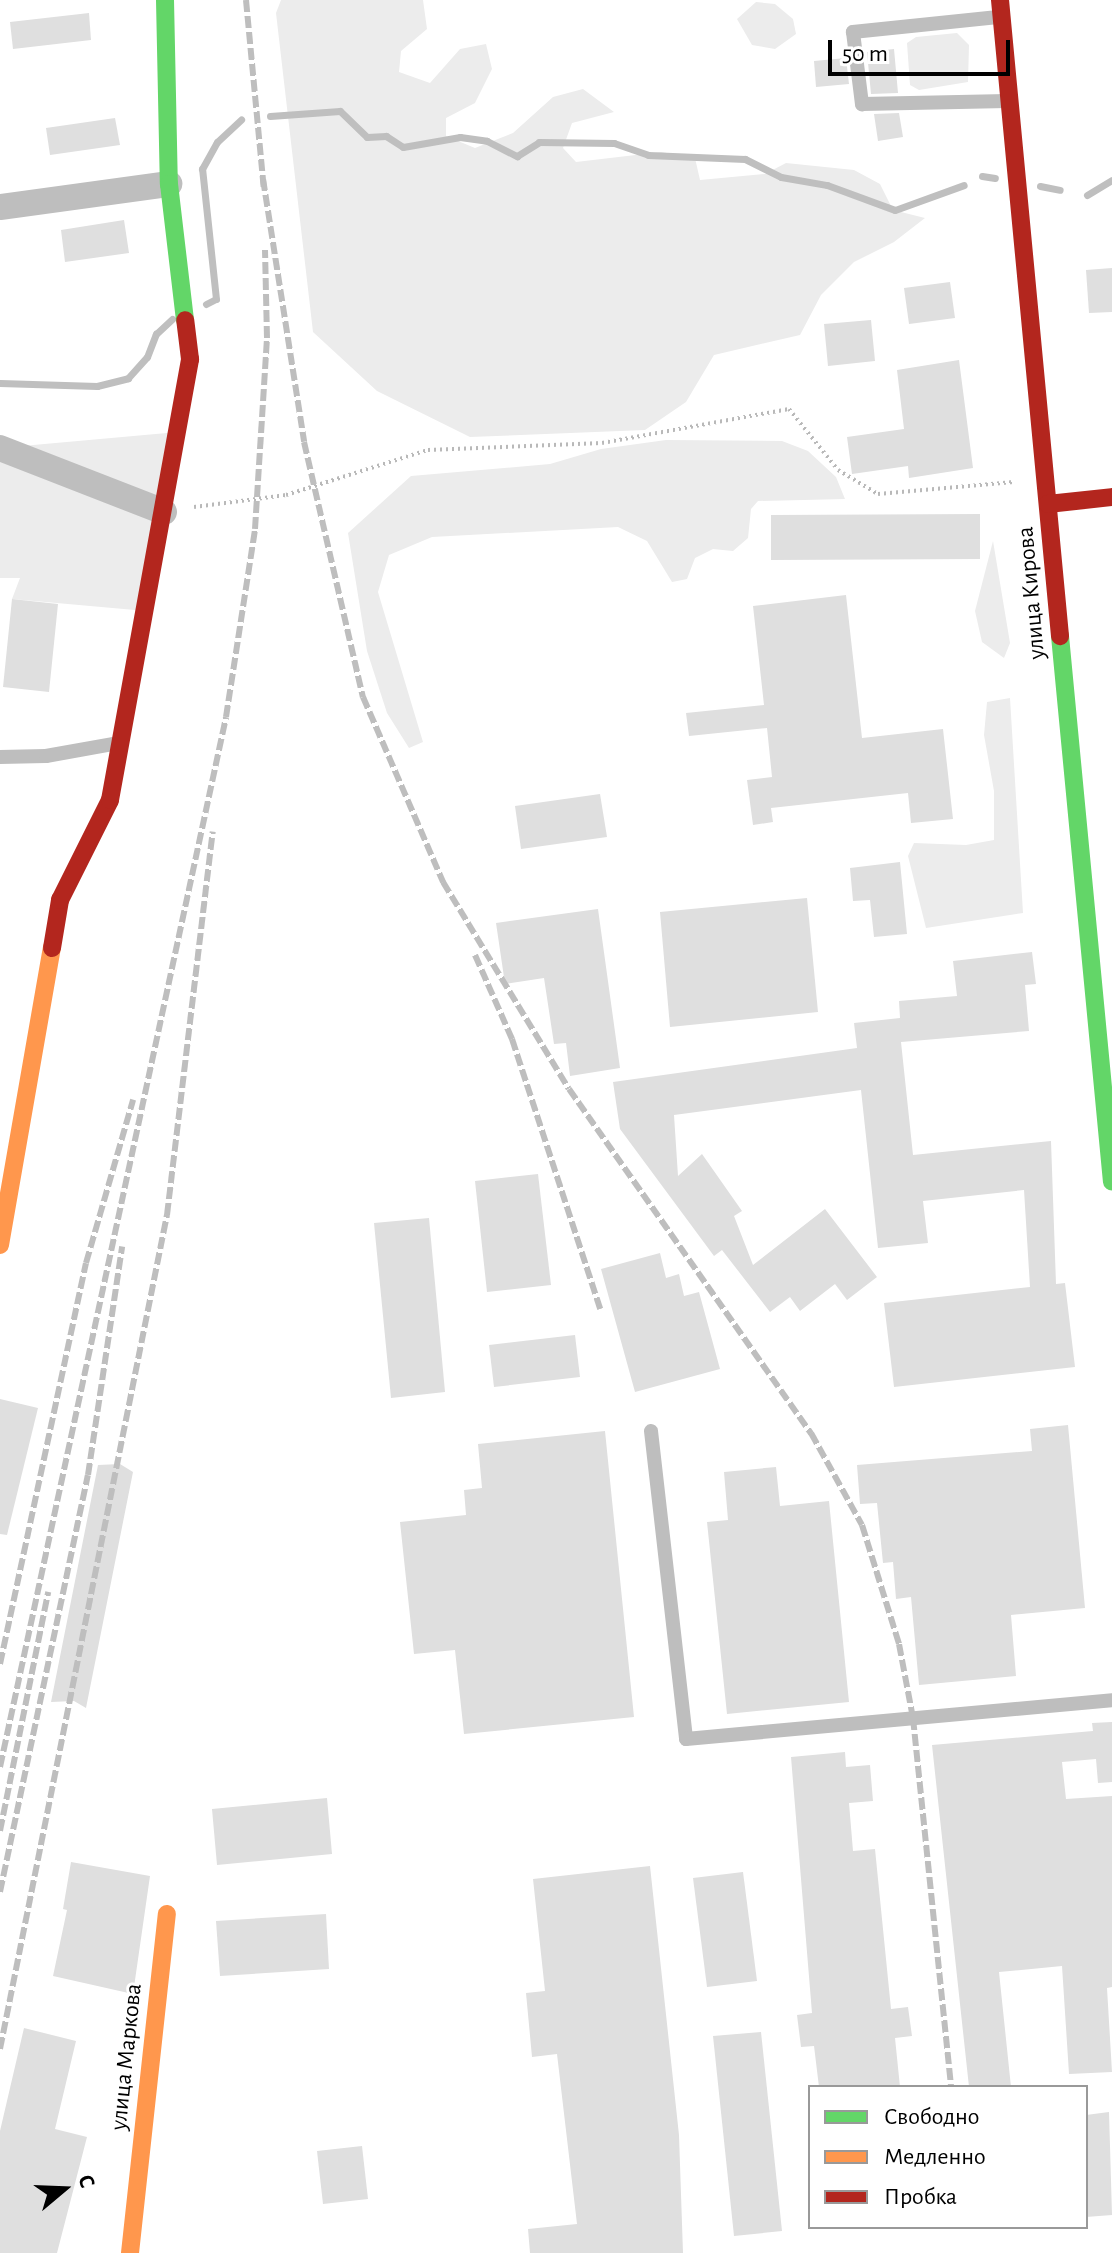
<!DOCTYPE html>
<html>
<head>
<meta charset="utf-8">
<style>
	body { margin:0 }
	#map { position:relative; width:1112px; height:2253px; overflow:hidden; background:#fff; font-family:"Alegreya Sans",sans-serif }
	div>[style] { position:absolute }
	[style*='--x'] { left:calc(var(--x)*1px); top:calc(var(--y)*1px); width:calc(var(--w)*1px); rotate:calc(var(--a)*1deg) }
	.green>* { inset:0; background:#ececec }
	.stream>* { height:7px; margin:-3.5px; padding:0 3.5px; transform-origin:3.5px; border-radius:3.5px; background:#bfbfbf }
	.building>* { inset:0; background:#dfdfdf }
	.path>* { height:4px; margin-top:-2px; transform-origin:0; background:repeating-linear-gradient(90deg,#b9b9b9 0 2px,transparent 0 6px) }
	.lane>* { height:14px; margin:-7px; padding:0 7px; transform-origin:7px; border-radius:7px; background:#bebebe }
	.street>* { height:26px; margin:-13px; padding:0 13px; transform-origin:13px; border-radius:13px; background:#bebebe }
	.fast>* { height:18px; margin:-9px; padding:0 9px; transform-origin:9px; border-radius:9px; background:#63d668 }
	.slow>* { height:18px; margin:-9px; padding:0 9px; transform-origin:9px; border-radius:9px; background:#ff974d }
	.jam>* { height:18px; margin:-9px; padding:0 9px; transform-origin:9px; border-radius:9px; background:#b3261e }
	.rail>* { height:6px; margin-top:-3px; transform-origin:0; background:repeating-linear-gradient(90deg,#bebebe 0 12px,transparent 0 16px) }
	span { translate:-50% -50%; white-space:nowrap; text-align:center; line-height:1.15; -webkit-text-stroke:6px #fff; paint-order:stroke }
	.street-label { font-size:24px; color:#000 }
	.legend { position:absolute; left:808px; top:2085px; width:280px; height:144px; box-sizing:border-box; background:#fff; border:2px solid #999; margin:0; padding:10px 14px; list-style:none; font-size:24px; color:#000 }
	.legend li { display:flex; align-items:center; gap:16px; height:40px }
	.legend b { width:40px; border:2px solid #999 }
	.north { position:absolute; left:24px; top:2149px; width:80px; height:80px; -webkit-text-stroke:6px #fff; paint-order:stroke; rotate:71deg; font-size:22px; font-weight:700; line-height:32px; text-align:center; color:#000 }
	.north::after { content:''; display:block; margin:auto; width:28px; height:36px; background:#000; clip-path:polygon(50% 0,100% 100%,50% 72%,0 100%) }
	.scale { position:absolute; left:828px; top:40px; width:182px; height:36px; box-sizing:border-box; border:4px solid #000; border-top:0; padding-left:10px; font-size:24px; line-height:28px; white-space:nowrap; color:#000; -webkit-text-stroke:6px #fff; paint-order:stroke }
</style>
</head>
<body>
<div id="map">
	<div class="green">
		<div style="clip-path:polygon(281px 0,423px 0,427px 29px,401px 51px,399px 72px,430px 83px,460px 49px,486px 44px,492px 69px,475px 103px,446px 118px,446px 136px,475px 148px,513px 133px,553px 97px,583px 89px,614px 112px,572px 123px,563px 148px,576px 162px,661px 152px,695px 158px,700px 180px,765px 174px,786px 163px,854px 170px,880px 184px,893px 210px,925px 218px,894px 242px,854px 262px,821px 295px,800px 335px,714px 355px,686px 402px,645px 430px,470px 437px,377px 391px,313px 332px,276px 13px)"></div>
		<div style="clip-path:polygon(756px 2px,775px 4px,793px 19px,796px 34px,775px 49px,752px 45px,737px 19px)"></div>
		<div style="clip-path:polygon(957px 33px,969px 45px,968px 82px,919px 90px,910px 85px,907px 43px,916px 37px)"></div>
		<div style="clip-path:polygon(178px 432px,146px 611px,12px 599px,20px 578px,0 578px,0 448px)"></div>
		<div style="clip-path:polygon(666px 440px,782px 441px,808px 451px,836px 477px,845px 499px,758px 501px,751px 509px,748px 538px,733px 551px,713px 549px,695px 558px,687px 579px,672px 582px,647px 541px,618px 527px,432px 537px,389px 555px,378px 592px,423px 742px,409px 748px,387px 713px,367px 651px,348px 533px,411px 476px,550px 464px,601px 449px)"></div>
		<div style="clip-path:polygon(993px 541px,1010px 643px,1004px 658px,982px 642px,975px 611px)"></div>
		<div style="clip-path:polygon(1010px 698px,1023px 913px,926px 928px,908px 856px,914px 843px,966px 845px,994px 840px,994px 791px,984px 735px,987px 702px)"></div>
	</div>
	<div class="stream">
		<div style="--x:270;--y:116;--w:70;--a:-4.1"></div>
		<div style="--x:340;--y:111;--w:37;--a:44"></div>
		<div style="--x:367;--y:137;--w:19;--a:-3"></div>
		<div style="--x:386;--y:136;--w:20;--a:33"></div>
		<div style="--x:403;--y:147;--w:58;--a:-10"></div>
		<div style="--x:460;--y:137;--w:27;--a:8"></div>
		<div style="--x:487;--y:141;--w:34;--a:27"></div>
		<div style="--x:517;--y:156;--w:26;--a:-32"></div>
		<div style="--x:539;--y:142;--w:75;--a:0.8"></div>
		<div style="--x:614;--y:143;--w:36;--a:19"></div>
		<div style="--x:648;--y:155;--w:97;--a:2.4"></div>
		<div style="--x:745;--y:159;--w:40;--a:26.6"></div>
		<div style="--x:781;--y:177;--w:47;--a:9.9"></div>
		<div style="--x:827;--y:185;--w:72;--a:20.2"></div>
		<div style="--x:895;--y:210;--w:73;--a:-19.9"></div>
		<div style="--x:982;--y:176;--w:13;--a:9"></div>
		<div style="--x:1040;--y:186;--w:20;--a:11"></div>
		<div style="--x:1087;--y:195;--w:29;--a:-31"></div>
		<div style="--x:206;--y:304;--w:11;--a:-27"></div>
		<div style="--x:216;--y:299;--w:131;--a:-96.1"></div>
		<div style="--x:202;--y:169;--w:31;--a:-61"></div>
		<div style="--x:217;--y:142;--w:33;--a:-43"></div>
		<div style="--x:0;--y:383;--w:97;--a:1.8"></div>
		<div style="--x:97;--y:386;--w:32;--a:-14"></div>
		<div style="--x:128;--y:378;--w:28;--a:-48"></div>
		<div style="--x:147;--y:357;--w:25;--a:-69"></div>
		<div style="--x:156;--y:334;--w:22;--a:-43"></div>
	</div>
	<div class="building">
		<div style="clip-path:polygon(89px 13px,91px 40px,13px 49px,10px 22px)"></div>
		<div style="clip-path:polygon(894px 49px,898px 93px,871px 94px,867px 52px)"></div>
		<div style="clip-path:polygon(846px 58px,849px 84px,816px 87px,814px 61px)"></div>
		<div style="clip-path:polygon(899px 113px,903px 137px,878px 141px,874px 114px)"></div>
		<div style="clip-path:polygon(115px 118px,120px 145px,50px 155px,46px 128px)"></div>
		<div style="clip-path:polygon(124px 220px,129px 253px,65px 262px,61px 230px)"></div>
		<div style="clip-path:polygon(1112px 268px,1112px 312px,1089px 313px,1086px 270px)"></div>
		<div style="clip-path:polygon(950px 282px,955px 318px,909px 324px,904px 288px)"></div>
		<div style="clip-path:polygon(871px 320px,875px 361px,828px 366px,824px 324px)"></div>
		<div style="clip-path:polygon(959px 360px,973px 468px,909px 478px,908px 466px,852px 474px,847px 437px,904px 429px,897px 370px)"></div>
		<div style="clip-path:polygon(980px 514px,980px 559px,771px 560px,771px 515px)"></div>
		<div style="clip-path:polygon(846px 595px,862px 738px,943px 729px,953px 819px,911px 823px,908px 793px,771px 808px,773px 822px,753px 825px,747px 780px,772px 777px,767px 728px,689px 736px,686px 713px,764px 705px,753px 606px)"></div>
		<div style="clip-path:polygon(12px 599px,58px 604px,49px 692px,3px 687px)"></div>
		<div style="clip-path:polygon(600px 794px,607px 837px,521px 849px,515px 806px)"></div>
		<div style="clip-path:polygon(900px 862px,907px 934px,874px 937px,870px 900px,853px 901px,850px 868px)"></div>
		<div style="clip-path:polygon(807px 898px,818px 1012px,670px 1027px,660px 912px)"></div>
		<div style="clip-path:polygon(598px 909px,620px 1068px,570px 1076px,566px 1043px,554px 1044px,544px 978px,505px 984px,496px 923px)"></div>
		<div style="clip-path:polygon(1032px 952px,1036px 984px,1025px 985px,1029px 1031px,901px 1042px,913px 1155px,1051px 1141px,1056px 1284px,1065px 1283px,1075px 1367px,894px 1387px,884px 1303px,1030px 1287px,1024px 1190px,923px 1201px,928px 1243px,878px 1248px,861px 1090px,674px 1115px,678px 1176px,702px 1154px,742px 1211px,734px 1216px,753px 1265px,825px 1209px,877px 1277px,847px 1300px,835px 1284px,800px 1311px,790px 1297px,770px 1312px,722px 1250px,714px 1256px,620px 1129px,613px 1082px,857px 1048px,854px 1023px,900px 1018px,899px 1001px,957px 996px,953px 961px)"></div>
		<div style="clip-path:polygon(538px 1174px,551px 1285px,487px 1292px,475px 1181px)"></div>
		<div style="clip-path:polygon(429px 1218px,445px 1392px,391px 1398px,374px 1223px)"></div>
		<div style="clip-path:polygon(660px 1253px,666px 1278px,679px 1274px,684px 1296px,699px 1292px,720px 1369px,635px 1392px,601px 1269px)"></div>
		<div style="clip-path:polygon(575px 1335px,580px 1377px,494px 1387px,489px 1345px)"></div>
		<div style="clip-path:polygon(0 1399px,38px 1408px,7px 1535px,0 1534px)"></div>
		<div style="clip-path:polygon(1068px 1425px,1085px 1608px,1011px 1615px,1016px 1676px,919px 1685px,911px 1597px,896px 1599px,893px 1562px,883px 1563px,877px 1503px,860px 1504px,857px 1465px,1032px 1451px,1030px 1429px)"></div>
		<div style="clip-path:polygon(605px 1431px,634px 1717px,464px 1734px,455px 1650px,414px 1654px,400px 1522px,466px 1515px,464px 1490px,482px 1488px,478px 1444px)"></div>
		<div style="clip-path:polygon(120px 1464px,133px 1472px,86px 1708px,74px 1701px,51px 1702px,98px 1465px)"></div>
		<div style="clip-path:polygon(776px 1467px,780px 1506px,829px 1501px,849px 1702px,727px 1714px,707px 1522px,728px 1520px,724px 1472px)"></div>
		<div style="clip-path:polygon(1112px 1722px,1112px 1782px,1098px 1783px,1096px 1759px,1062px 1762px,1066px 1799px,1112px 1796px,1112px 1987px,1107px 1988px,1112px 2072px,1069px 2074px,1062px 1966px,999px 1972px,1011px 2087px,969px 2087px,932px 1745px,1093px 1731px,1092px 1723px)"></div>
		<div style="clip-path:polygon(845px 1752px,846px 1767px,870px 1765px,873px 1801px,849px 1803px,853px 1851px,875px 1849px,891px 2009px,908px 2007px,912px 2036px,895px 2038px,900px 2087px,819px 2087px,814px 2046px,801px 2047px,797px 2015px,812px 2013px,791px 1757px)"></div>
		<div style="clip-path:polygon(327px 1798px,332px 1854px,217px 1865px,212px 1809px)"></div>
		<div style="clip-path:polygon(71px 1862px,150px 1876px,133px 1994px,53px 1976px,67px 1910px,63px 1909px)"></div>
		<div style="clip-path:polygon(650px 1866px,679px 2135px,683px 2253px,530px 2253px,528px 2229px,577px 2224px,557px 2054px,532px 2057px,526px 1993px,545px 1991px,533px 1879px)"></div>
		<div style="clip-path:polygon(743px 1872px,757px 1981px,707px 1987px,693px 1878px)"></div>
		<div style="clip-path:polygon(326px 1914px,329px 1969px,220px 1976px,216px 1921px)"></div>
		<div style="clip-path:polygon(24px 2028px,76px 2041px,55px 2129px,87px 2137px,57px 2253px,0 2253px,0 2131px)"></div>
		<div style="clip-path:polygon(761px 2032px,782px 2231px,734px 2236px,713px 2036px)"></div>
		<div style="clip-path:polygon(1109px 2112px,1112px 2215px,1086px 2217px,1086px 2115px)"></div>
		<div style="clip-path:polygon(362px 2146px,368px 2199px,323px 2204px,317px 2151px)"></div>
	</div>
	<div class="path">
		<div style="--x:194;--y:507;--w:93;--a:-7.4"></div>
		<div style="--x:286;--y:495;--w:149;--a:-17.6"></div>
		<div style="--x:428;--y:450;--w:174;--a:-2.3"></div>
		<div style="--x:602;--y:443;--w:190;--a:-10.3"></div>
		<div style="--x:789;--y:409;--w:78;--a:51.2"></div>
		<div style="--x:838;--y:470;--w:47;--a:31"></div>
		<div style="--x:878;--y:494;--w:136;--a:-5.1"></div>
	</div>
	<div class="lane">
		<div style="--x:998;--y:17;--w:146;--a:174.1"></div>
		<div style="--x:853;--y:32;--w:73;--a:82.9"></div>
		<div style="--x:862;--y:104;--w:145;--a:-1.2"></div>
		<div style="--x:0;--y:757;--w:46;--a:-1.2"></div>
		<div style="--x:46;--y:756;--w:73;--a:-10.2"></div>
		<div style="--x:651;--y:1431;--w:310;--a:83.5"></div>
		<div style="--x:686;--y:1739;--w:428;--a:-5.2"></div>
	</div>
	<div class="street">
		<div style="--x:0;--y:207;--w:171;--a:-7.8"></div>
		<div style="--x:0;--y:448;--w:176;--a:21.3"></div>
	</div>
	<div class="fast">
		<div style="--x:165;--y:0;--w:184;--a:88.8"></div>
		<div style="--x:169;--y:184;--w:137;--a:83.3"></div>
		<div style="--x:1060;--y:636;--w:548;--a:84.56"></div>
	</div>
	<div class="slow">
		<div style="--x:0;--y:1245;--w:302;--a:-80.1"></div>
		<div style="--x:130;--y:2253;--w:341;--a:-83.8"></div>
	</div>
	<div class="jam">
		<div style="--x:1000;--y:0;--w:639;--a:84.61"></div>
		<div style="--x:1048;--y:504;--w:64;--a:-6.2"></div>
		<div style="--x:52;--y:948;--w:49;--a:-80.5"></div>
		<div style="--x:60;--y:900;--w:112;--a:-63.4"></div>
		<div style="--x:110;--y:800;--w:448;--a:-79.7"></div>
		<div style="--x:190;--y:359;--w:39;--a:-97"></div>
	</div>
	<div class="rail">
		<div style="--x:246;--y:0;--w:191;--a:84.6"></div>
		<div style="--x:263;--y:179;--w:266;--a:81.1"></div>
		<div style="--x:304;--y:442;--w:262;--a:77"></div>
		<div style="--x:363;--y:697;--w:202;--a:66.6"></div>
		<div style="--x:443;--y:882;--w:242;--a:58.7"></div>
		<div style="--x:569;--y:1089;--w:421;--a:54.9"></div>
		<div style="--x:811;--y:1433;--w:105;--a:61"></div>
		<div style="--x:862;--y:1525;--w:125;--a:72.7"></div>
		<div style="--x:899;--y:1644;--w:75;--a:79.3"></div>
		<div style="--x:913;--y:1718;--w:371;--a:84.1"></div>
		<div style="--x:475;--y:955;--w:92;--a:66.2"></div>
		<div style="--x:512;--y:1039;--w:284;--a:71.9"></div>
		<div style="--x:0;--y:1664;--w:410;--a:-77.9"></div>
		<div style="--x:86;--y:1263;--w:170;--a:-73.9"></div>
		<div style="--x:0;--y:1767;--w:1074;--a:-77.85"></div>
		<div style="--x:226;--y:717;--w:190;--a:-81.2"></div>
		<div style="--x:255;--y:529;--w:191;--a:-86.4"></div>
		<div style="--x:267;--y:338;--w:88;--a:-91.3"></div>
		<div style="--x:0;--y:1831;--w:244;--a:-78.6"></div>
		<div style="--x:0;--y:1892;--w:426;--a:-78.1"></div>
		<div style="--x:88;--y:1475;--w:231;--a:-81.5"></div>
		<div style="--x:0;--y:2049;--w:851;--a:-78.68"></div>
		<div style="--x:167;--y:1215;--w:386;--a:-83.2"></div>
	</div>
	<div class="street-label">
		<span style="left:1032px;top:593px;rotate:-95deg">улица Кирова</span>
		<span style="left:127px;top:2057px;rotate:-84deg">улица Маркова</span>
	</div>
	<ul class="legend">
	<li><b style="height:10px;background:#63d668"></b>Свободно</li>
	<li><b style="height:10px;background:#ff974d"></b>Медленно</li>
	<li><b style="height:10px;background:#b3261e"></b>Пробка</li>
	</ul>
	<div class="north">С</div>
	<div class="scale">50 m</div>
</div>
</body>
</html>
